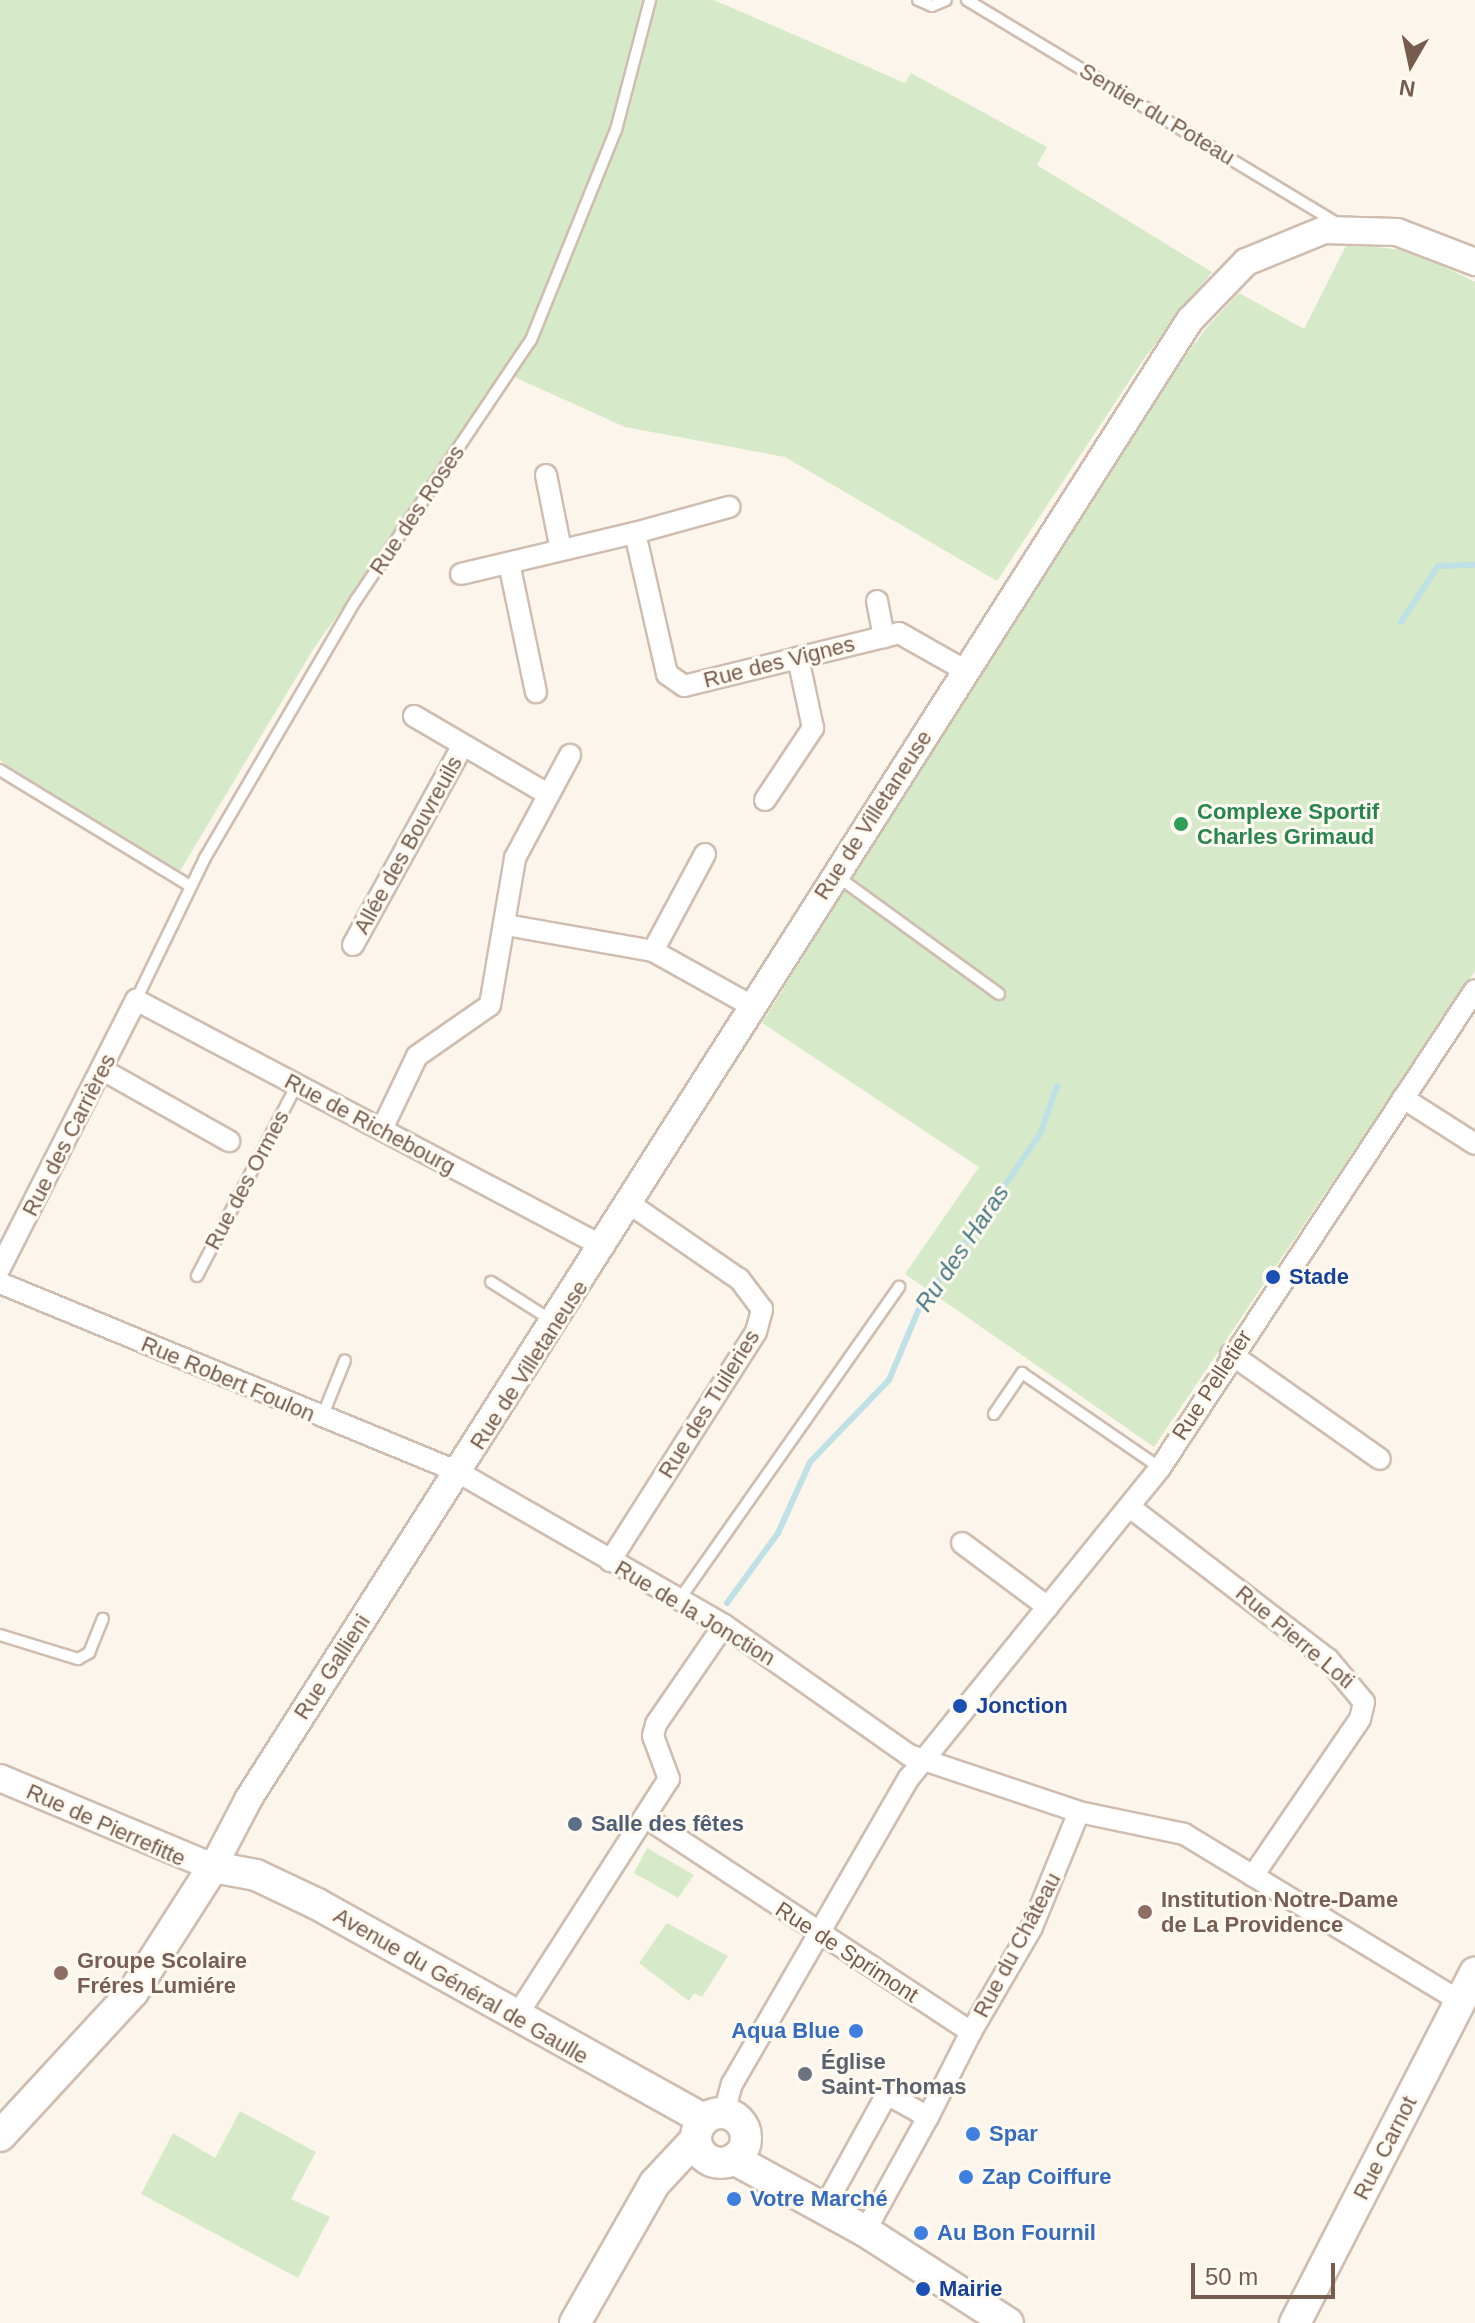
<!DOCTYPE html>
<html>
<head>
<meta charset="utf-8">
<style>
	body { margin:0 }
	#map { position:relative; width:1475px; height:2323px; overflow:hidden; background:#fcf5eb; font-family:Helvetica,sans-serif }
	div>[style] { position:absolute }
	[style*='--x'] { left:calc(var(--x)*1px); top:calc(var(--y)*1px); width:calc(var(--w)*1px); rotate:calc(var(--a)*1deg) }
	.green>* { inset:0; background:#d6eac9 }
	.stream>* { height:6px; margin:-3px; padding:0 3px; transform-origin:3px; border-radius:3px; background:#bfe0e5 }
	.roads { filter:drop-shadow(2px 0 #cebdb0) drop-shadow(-2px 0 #cebdb0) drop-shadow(0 2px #cebdb0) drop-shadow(0 -2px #cebdb0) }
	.service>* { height:10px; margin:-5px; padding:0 5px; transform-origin:5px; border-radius:5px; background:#fff }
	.minor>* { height:20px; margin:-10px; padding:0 10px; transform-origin:10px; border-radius:10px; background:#fff }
	.tertiary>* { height:26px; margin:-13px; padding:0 13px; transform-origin:13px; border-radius:13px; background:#fff }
	.secondary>* { height:30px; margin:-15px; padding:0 15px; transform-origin:15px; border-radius:15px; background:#fff }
	.secondary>.ring { margin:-15px; padding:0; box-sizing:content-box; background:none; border:30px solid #fff; border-radius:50% }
	.dots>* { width:22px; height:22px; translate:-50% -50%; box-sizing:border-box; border:4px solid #fef9f1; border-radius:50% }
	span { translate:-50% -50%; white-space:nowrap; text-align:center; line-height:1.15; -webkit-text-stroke:6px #fef9f1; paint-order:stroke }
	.street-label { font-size:22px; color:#765c4e }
	.leisure-label { font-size:22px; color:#27864d; font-weight:700 }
	.left { translate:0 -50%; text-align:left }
	.transit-label { font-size:22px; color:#164399; font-weight:700 }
	.service-label { font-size:22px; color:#4e5e75; font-weight:700 }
	.education-label { font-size:22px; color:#785e54; font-weight:700 }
	.shop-label { font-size:22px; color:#366cbe; font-weight:700 }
	.right { translate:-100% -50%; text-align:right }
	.worship-label { font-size:22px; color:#5b616d; font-weight:700 }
	.water-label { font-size:24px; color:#457882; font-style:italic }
	.north { position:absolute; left:1371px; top:24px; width:80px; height:80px; -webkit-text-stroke:6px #fef9f1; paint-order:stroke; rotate:189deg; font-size:22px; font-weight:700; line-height:32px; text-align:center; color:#765c4e }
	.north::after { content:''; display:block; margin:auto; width:28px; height:36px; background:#765c4e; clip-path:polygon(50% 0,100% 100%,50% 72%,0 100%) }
	.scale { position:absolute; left:1191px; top:2263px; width:144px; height:36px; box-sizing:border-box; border:4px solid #765c4e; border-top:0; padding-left:10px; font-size:24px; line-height:28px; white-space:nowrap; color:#765c4e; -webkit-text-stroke:6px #fef9f1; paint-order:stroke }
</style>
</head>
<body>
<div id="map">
	<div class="green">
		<div style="clip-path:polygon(0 0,714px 0,905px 83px,911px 73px,1047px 147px,1037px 165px,1212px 272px,1146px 356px,997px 581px,785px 457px,625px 427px,510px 375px,314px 648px,180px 871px,53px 802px,0 760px)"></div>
		<div style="clip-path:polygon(1347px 244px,1413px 251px,1475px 282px,1475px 971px,1154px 1447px,905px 1274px,979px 1167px,762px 1023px,1134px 427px,1206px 328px,1239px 293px,1304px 329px)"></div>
		<div style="clip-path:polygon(647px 1848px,694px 1875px,678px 1898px,634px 1873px)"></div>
		<div style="clip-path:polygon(667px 1923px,728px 1956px,702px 1997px,694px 1993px,689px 2001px,639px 1963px)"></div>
		<div style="clip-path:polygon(240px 2111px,316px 2152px,291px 2199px,330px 2217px,298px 2278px,141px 2194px,173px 2133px,215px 2158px)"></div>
	</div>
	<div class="stream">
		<div style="--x:1401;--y:622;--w:67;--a:-56.5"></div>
		<div style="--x:1438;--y:566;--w:37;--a:-2"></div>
		<div style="--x:727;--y:1603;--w:87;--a:-53.9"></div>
		<div style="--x:778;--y:1533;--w:78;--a:-65.7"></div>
		<div style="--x:810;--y:1462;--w:114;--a:-46.1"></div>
		<div style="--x:889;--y:1380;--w:75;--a:-67.2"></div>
		<div style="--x:918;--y:1311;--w:215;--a:-55.4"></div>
		<div style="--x:1040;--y:1134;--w:51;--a:-70.5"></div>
	</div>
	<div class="roads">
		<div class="service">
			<div style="--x:918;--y:0;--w:15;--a:23"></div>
			<div style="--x:932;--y:6;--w:15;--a:-23"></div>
			<div style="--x:967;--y:0;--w:432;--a:31.1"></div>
			<div style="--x:0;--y:770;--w:223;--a:31.4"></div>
			<div style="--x:838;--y:877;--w:199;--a:36"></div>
			<div style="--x:136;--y:1000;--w:158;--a:-64.1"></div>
			<div style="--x:205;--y:858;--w:299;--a:-59.7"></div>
			<div style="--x:356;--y:600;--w:313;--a:-56.1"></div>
			<div style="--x:531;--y:340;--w:227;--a:-68"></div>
			<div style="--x:616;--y:130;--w:134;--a:-75.3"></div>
			<div style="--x:197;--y:1276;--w:216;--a:-62.4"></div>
			<div style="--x:491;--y:1282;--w:71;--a:32.3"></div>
			<div style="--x:994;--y:1414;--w:50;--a:-55.7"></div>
			<div style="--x:1022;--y:1373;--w:168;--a:34.5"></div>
			<div style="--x:322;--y:1417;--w:61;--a:-68"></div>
			<div style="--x:679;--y:1600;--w:383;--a:-54.9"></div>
			<div style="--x:0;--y:1635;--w:82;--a:17.1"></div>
			<div style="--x:78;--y:1659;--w:13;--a:-29"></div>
			<div style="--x:89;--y:1653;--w:37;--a:-68"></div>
		</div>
		<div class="minor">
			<div style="--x:546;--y:475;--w:76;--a:78.7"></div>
			<div style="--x:635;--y:533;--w:98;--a:-15.5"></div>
			<div style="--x:509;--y:563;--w:132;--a:78.2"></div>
			<div style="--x:461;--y:574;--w:179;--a:-13.3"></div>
			<div style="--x:635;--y:533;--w:145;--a:77.2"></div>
			<div style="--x:667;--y:674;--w:21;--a:35"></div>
			<div style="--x:684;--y:686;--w:221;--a:-13.8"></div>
			<div style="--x:899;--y:633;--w:79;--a:29.5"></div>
			<div style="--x:877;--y:601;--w:37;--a:79"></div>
			<div style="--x:414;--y:716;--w:153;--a:30.3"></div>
			<div style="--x:765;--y:800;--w:87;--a:-56.3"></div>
			<div style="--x:813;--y:728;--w:72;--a:-102.1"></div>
			<div style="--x:506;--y:925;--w:149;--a:10"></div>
			<div style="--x:653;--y:951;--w:113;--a:29.1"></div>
			<div style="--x:353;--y:945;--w:228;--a:-61.2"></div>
			<div style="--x:653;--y:951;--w:110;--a:-61.8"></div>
			<div style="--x:103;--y:1070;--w:145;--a:29.4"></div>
			<div style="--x:1403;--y:1098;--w:85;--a:32.6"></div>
			<div style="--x:382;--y:1129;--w:81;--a:-64.4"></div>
			<div style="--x:417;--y:1056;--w:89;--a:-34.9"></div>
			<div style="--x:490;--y:1005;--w:149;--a:-80.3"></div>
			<div style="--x:515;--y:858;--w:117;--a:-61.9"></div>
			<div style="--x:0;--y:1268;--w:301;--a:-63.1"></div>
			<div style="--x:136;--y:1000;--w:529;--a:27.82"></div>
			<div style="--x:0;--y:1283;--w:495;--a:22.4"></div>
			<div style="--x:458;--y:1472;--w:307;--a:29.9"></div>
			<div style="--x:724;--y:1625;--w:226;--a:35.1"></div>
			<div style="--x:909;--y:1755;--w:179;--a:18.5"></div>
			<div style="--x:1079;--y:1812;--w:107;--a:11.8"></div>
			<div style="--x:1184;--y:1834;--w:323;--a:31.2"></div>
			<div style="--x:1231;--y:1354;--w:182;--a:35.2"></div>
			<div style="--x:1131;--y:1508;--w:248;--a:37.5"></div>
			<div style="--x:1328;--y:1659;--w:56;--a:50.1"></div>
			<div style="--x:1364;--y:1702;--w:17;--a:103"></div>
			<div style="--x:1360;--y:1719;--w:190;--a:124.3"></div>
			<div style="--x:962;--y:1543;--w:107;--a:36.7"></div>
			<div style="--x:610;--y:1561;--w:272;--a:-57.5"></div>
			<div style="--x:756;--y:1332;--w:24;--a:-75"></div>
			<div style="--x:762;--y:1309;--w:38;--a:-127"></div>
			<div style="--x:739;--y:1279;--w:132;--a:-145.5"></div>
			<div style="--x:645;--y:1817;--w:391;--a:33.4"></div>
			<div style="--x:971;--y:2032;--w:95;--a:116.8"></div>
			<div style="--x:516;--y:2017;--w:283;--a:-57.3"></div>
			<div style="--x:669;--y:1779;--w:46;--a:-110.4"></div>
			<div style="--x:653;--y:1736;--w:12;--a:-76"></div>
			<div style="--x:656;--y:1724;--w:120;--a:-55.5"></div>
			<div style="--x:971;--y:2032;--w:121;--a:-59.8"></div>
			<div style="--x:1032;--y:1927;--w:124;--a:-67.8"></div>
			<div style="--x:724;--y:2113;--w:30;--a:-75"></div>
			<div style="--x:732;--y:2084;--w:354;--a:-60"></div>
			<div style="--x:909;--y:1778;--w:399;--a:-51"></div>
			<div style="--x:1160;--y:1468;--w:572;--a:-56.62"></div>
			<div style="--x:824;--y:2208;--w:130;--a:-61.1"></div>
			<div style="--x:887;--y:2094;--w:47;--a:29.3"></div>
			<div style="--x:928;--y:2117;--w:130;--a:118.9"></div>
		</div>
		<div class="tertiary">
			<div style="--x:0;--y:1778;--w:231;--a:22.7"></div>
			<div style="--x:213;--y:1867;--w:78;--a:-62.4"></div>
			<div style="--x:249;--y:1798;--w:1752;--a:-57.52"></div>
			<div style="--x:1190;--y:320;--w:81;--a:-46"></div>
			<div style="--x:1246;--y:262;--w:84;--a:-22.3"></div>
			<div style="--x:1324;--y:230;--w:73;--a:1.6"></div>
			<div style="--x:1397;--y:232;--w:84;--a:21"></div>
		</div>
		<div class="secondary">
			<div class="ring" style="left:696px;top:2113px;width:20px;height:20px"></div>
			<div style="--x:0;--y:2136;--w:196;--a:-47.3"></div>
			<div style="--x:133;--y:1992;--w:148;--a:-57.4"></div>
			<div style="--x:213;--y:1867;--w:44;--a:10.5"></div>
			<div style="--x:256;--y:1875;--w:68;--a:25.4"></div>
			<div style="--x:317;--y:1904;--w:443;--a:29.1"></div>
			<div style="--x:734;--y:2159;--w:149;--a:28.8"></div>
			<div style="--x:865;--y:2231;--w:170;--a:32.8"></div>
			<div style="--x:575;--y:2323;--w:161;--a:-60.3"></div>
			<div style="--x:655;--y:2183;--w:60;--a:-47"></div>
			<div style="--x:1295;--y:2323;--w:394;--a:-62.8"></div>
		</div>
	</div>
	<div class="dots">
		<div style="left:1181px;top:824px;background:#2e9e5b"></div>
		<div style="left:1273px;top:1277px;background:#1a4fb4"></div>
		<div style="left:960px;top:1706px;background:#1a4fb4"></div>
		<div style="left:575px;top:1824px;background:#5c6f8a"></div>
		<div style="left:1145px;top:1912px;background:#8d6e63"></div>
		<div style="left:61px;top:1973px;background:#8d6e63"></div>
		<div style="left:856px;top:2031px;background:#3f7fe0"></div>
		<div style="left:805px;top:2074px;background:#6b7280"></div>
		<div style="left:973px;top:2134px;background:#3f7fe0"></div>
		<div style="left:966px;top:2177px;background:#3f7fe0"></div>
		<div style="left:734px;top:2199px;background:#3f7fe0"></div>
		<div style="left:921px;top:2233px;background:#3f7fe0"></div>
		<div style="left:923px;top:2289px;background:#1a4fb4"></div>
	</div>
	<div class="street-label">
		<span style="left:1157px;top:114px;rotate:31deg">Sentier du Poteau</span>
		<span style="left:417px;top:510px;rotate:-56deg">Rue des Roses</span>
		<span style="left:779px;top:662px;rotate:-14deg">Rue des Vignes</span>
		<span style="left:873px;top:815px;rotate:-57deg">Rue de Villetaneuse</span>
		<span style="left:408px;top:845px;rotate:-61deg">Allée des Bouvreuils</span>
		<span style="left:370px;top:1124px;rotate:28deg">Rue de Richebourg</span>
		<span style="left:69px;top:1135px;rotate:-63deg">Rue des Carrières</span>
		<span style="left:247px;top:1180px;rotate:-62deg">Rue des Ormes</span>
		<span style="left:529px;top:1365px;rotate:-57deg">Rue de Villetaneuse</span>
		<span style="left:228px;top:1379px;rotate:23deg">Rue Robert Foulon</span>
		<span style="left:1212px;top:1385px;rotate:-57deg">Rue Pelletier</span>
		<span style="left:709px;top:1404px;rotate:-58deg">Rue des Tuileries</span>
		<span style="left:695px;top:1613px;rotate:31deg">Rue de la Jonction</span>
		<span style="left:1295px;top:1637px;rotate:40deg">Rue Pierre Loti</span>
		<span style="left:332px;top:1667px;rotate:-57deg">Rue Gallieni</span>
		<span style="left:106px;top:1825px;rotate:24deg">Rue de Pierrefitte</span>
		<span style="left:1017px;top:1945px;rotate:-62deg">Rue du Château</span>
		<span style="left:847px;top:1952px;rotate:33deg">Rue de Sprimont</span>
		<span style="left:461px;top:1986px;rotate:30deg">Avenue du Général de Gaulle</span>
		<span style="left:1385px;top:2148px;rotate:-63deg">Rue Carnot</span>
	</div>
	<div class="leisure-label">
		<span class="left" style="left:1197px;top:824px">Complexe Sportif<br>Charles Grimaud</span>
	</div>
	<div class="transit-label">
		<span class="left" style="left:1289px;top:1277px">Stade</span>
		<span class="left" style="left:976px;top:1706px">Jonction</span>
		<span class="left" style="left:939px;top:2289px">Mairie</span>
	</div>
	<div class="service-label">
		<span class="left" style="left:591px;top:1824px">Salle des fêtes</span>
	</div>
	<div class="education-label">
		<span class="left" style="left:1161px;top:1912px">Institution Notre-Dame<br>de La Providence</span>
		<span class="left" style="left:77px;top:1973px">Groupe Scolaire<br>Fréres Lumiére</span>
	</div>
	<div class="shop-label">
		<span class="right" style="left:840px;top:2031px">Aqua Blue</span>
		<span class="left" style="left:989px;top:2134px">Spar</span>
		<span class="left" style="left:982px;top:2177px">Zap Coiffure</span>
		<span class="left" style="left:750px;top:2199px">Votre Marché</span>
		<span class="left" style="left:937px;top:2233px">Au Bon Fournil</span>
	</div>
	<div class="worship-label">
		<span class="left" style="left:821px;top:2074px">Église<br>Saint-Thomas</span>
	</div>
	<div class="water-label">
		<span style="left:962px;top:1248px;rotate:-56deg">Ru des Haras</span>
	</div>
	<div class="north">N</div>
	<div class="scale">50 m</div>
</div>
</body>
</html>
